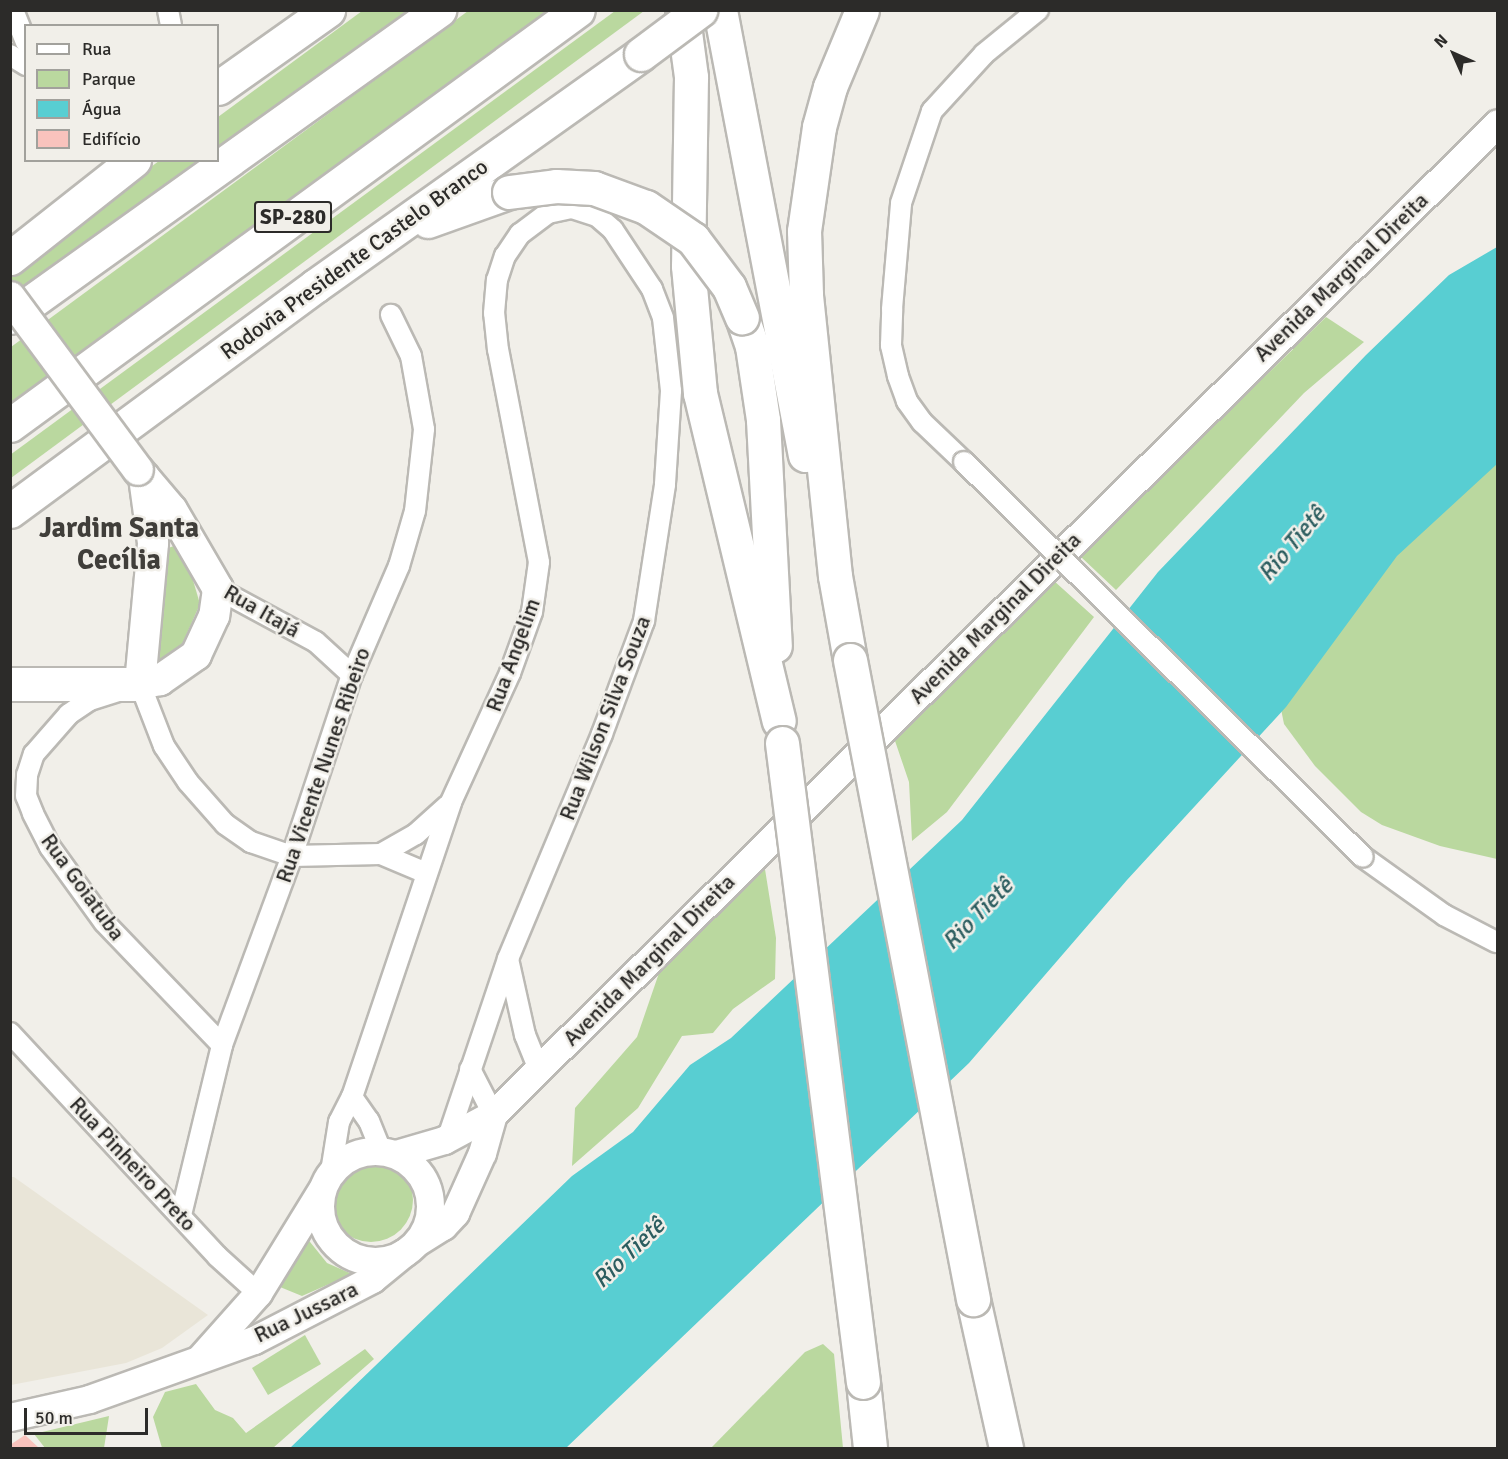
<!DOCTYPE html>
<html>
<head>
<meta charset="utf-8">
<style>
	body { margin:0 }
	#map { position:relative; width:1508px; height:1459px; overflow:hidden; background:#f1efe9; font-family:Signika,sans-serif }
	div>[style] { position:absolute }
	[style*='--x'] { left:calc(var(--x)*1px); top:calc(var(--y)*1px); width:calc(var(--w)*1px); rotate:calc(var(--a)*1deg) }
	.built>* { inset:0; background:#e9e5d8 }
	.green>* { inset:0; background:#bad89f }
	.round { border-radius:50% }
	.water>* { inset:0; background:#58ced2 }
	.building>* { inset:0; background:#f9c3bd }
	.roads { filter:drop-shadow(2px 0 #bbb9b4) drop-shadow(-2px 0 #bbb9b4) drop-shadow(0 2px #bbb9b4) drop-shadow(0 -2px #bbb9b4) }
	.minor>* { height:20px; margin:-10px; padding:0 10px; transform-origin:10px; border-radius:10px; background:#fff }
	.secondary>* { height:27px; margin:-13.5px; padding:0 13.5px; transform-origin:13.5px; border-radius:13.5px; background:#fff }
	.secondary>.ring { margin:-13.5px; padding:0; box-sizing:content-box; background:none; border:27px solid #fff; border-radius:50% }
	.primary>* { height:30px; margin:-15px; padding:0 15px; transform-origin:15px; border-radius:15px; background:#fff }
	.motorway>* { height:33px; margin:-16.5px; padding:0 16.5px; transform-origin:16.5px; border-radius:16.5px; background:#fff }
	.bridges { filter:drop-shadow(2px 0 #bbb9b4) drop-shadow(-2px 0 #bbb9b4) drop-shadow(0 2px #bbb9b4) drop-shadow(0 -2px #bbb9b4) }
	.minor-bridge>* { height:20px; margin:-10px; padding:0 10px; transform-origin:10px; border-radius:10px; background:#fff }
	.primary-bridge>* { height:30px; margin:-15px; padding:0 15px; transform-origin:15px; border-radius:15px; background:#fff }
	.motorway-bridge>* { height:33px; margin:-16.5px; padding:0 16.5px; transform-origin:16.5px; border-radius:16.5px; background:#fff }
	span { translate:-50% -50%; white-space:nowrap; text-align:center; line-height:1.15; -webkit-text-stroke:5px #f1efe9; paint-order:stroke }
	.shield-label span { padding:2px 4px; background:#f1efe9; border:2px solid; border-radius:4px; -webkit-text-stroke-width:0 }
	.shield-label { font-size:21px; color:#2c2b29; font-weight:700 }
	.street-label { font-size:22px; color:#2c2b29 }
	.water-label { font-size:24px; color:#2b5d5f; font-style:italic }
	.district-label { font-size:28px; color:#403e3a; font-weight:700 }
	.frame { position:absolute; inset:0; border:12px solid #2c2b29; pointer-events:none }
	.legend { position:absolute; left:24px; top:24px; width:195px; height:138px; box-sizing:border-box; background:#f1efe9; border:2px solid #a2a19c; margin:0; padding:8px 10px; list-style:none; font-size:18px; color:#2c2b29 }
	.legend li { display:flex; align-items:center; gap:12px; height:30px }
	.legend b { width:30px; border:2px solid #a2a19c }
	.north { position:absolute; left:1424px; top:24px; width:60px; height:60px; -webkit-text-stroke:4px #f1efe9; paint-order:stroke; rotate:315deg; font-size:16px; font-weight:700; line-height:24px; text-align:center; color:#2c2b29 }
	.north::after { content:''; display:block; margin:auto; width:21px; height:27px; background:#2c2b29; clip-path:polygon(50% 0,100% 100%,50% 72%,0 100%) }
	.scale { position:absolute; left:24px; top:1408px; width:124px; height:27px; box-sizing:border-box; border:3px solid #2c2b29; border-top:0; padding-left:8px; font-size:18px; line-height:21px; white-space:nowrap; color:#2c2b29; -webkit-text-stroke:4px #f1efe9; paint-order:stroke }
</style>
</head>
<body>
<div id="map">
	<div class="built">
		<div style="clip-path:polygon(11px 1177px,14px 1177px,208px 1315px,162px 1348px,126px 1363px,11px 1385px)"></div>
	</div>
	<div class="green">
		<div style="clip-path:polygon(362px 11px,409px 11px,218px 151px,218px 117px)"></div>
		<div style="clip-path:polygon(468px 11px,553px 11px,11px 406px,11px 347px)"></div>
		<div style="clip-path:polygon(615px 11px,644px 11px,11px 478px,10px 455px)"></div>
		<div style="clip-path:polygon(159px 161px,204px 161px,11px 302px,10px 270px)"></div>
		<div style="clip-path:polygon(1326px 317px,1364px 342px,1304px 393px,1116px 590px,1080px 556px)"></div>
		<div style="clip-path:polygon(1497px 454px,1497px 859px,1440px 846px,1382px 825px,1361px 812px,1315px 766px,1284px 724px,1281px 709px,1342px 604px)"></div>
		<div style="clip-path:polygon(174px 546px,185px 553px,200px 604px,181px 647px,165px 660px,153px 664px,165px 549px)"></div>
		<div style="clip-path:polygon(1053px 580px,1094px 617px,947px 812px,912px 841px,909px 782px,894px 738px)"></div>
		<div style="clip-path:polygon(764px 863px,776px 938px,775px 979px,733px 1009px,713px 1033px,682px 1036px,638px 1108px,572px 1166px,575px 1108px,637px 1037px,659px 973px)"></div>
		<div class="round" style="left:329px;top:1158px;width:84px;height:84px"></div>
		<div style="clip-path:polygon(302px 1232px,327px 1263px,352px 1274px,302px 1296px,280px 1287px,281px 1268px)"></div>
		<div style="clip-path:polygon(305px 1335px,321px 1364px,268px 1395px,252px 1368px)"></div>
		<div style="clip-path:polygon(823px 1344px,834px 1354px,843px 1448px,711px 1448px,805px 1352px)"></div>
		<div style="clip-path:polygon(365px 1349px,374px 1359px,273px 1448px,162px 1448px,153px 1417px,165px 1392px,196px 1384px,215px 1410px,233px 1418px,246px 1433px)"></div>
		<div style="clip-path:polygon(109px 1416px,104px 1448px,45px 1448px,34px 1434px)"></div>
	</div>
	<div class="water">
		<div style="clip-path:polygon(1497px 247px,1497px 464px,1397px 556px,1286px 707px,1127px 880px,969px 1063px,566px 1448px,290px 1448px,572px 1176px,633px 1132px,690px 1065px,731px 1038px,962px 820px,1158px 572px,1366px 355px,1449px 275px)"></div>
	</div>
	<div class="building">
		<div style="clip-path:polygon(25px 1435px,39px 1448px,10px 1448px,10px 1445px)"></div>
	</div>
	<div class="roads">
		<div class="minor">
			<div style="--x:13;--y:10;--w:35;--a:68"></div>
			<div style="--x:168;--y:10;--w:16;--a:79"></div>
			<div style="--x:10;--y:55;--w:19;--a:32"></div>
			<div style="--x:964;--y:462;--w:58;--a:-136.4"></div>
			<div style="--x:922;--y:422;--w:26;--a:-126"></div>
			<div style="--x:907;--y:401;--w:27;--a:-110"></div>
			<div style="--x:898;--y:376;--w:32;--a:-103"></div>
			<div style="--x:891;--y:345;--w:36;--a:-88"></div>
			<div style="--x:892;--y:309;--w:106;--a:-85.1"></div>
			<div style="--x:901;--y:203;--w:97;--a:-71.4"></div>
			<div style="--x:932;--y:111;--w:77;--a:-47.6"></div>
			<div style="--x:984;--y:54;--w:70;--a:-39.2"></div>
			<div style="--x:218;--y:589;--w:111;--a:28.4"></div>
			<div style="--x:316;--y:642;--w:49;--a:42.5"></div>
			<div style="--x:381;--y:854;--w:40;--a:-29.7"></div>
			<div style="--x:416;--y:834;--w:42;--a:-42.1"></div>
			<div style="--x:1363;--y:857;--w:100;--a:35.6"></div>
			<div style="--x:1444;--y:915;--w:59;--a:27.4"></div>
			<div style="--x:508;--y:959;--w:78;--a:77.4"></div>
			<div style="--x:525;--y:1035;--w:38;--a:68"></div>
			<div style="--x:10;--y:1033;--w:304;--a:47.1"></div>
			<div style="--x:217;--y:1256;--w:55;--a:42.1"></div>
			<div style="--x:222;--y:1045;--w:170;--a:-133.8"></div>
			<div style="--x:104;--y:922;--w:92;--a:-125.8"></div>
			<div style="--x:50;--y:847;--w:38;--a:-117"></div>
			<div style="--x:33;--y:813;--w:18;--a:-112"></div>
			<div style="--x:26;--y:796;--w:21;--a:-87"></div>
			<div style="--x:27;--y:775;--w:22;--a:-72"></div>
			<div style="--x:34;--y:754;--w:53;--a:-48.8"></div>
			<div style="--x:69;--y:714;--w:25;--a:-34"></div>
			<div style="--x:90;--y:700;--w:52;--a:-17.7"></div>
			<div style="--x:140;--y:684;--w:66;--a:68.8"></div>
			<div style="--x:164;--y:746;--w:43;--a:56.3"></div>
			<div style="--x:188;--y:782;--w:56;--a:48.6"></div>
			<div style="--x:225;--y:824;--w:32;--a:35"></div>
			<div style="--x:251;--y:842;--w:43;--a:18.9"></div>
			<div style="--x:292;--y:856;--w:89;--a:-1.3"></div>
			<div style="--x:381;--y:854;--w:49;--a:22.9"></div>
			<div style="--x:470;--y:1069;--w:51;--a:62.9"></div>
			<div style="--x:352;--y:1097;--w:29;--a:55"></div>
			<div style="--x:369;--y:1121;--w:32;--a:68"></div>
			<div style="--x:331;--y:1172;--w:51;--a:-80.9"></div>
			<div style="--x:339;--y:1122;--w:28;--a:-63"></div>
			<div style="--x:352;--y:1097;--w:311;--a:-71.4"></div>
			<div style="--x:451;--y:802;--w:142;--a:-65.4"></div>
			<div style="--x:510;--y:673;--w:65;--a:-70.2"></div>
			<div style="--x:532;--y:612;--w:50;--a:-82"></div>
			<div style="--x:539;--y:562;--w:216;--a:-100.9"></div>
			<div style="--x:498;--y:350;--w:37;--a:-96"></div>
			<div style="--x:494;--y:313;--w:33;--a:-85"></div>
			<div style="--x:497;--y:280;--w:25;--a:-72"></div>
			<div style="--x:505;--y:256;--w:27;--a:-56"></div>
			<div style="--x:520;--y:234;--w:35;--a:-37"></div>
			<div style="--x:548;--y:213;--w:25;--a:-12"></div>
			<div style="--x:572;--y:208;--w:26;--a:18"></div>
			<div style="--x:597;--y:216;--w:21;--a:41"></div>
			<div style="--x:613;--y:230;--w:71;--a:56.5"></div>
			<div style="--x:652;--y:289;--w:31;--a:69"></div>
			<div style="--x:663;--y:318;--w:73;--a:83.7"></div>
			<div style="--x:671;--y:391;--w:94;--a:93.7"></div>
			<div style="--x:665;--y:485;--w:138;--a:98.8"></div>
			<div style="--x:644;--y:621;--w:121;--a:110.4"></div>
			<div style="--x:602;--y:734;--w:244;--a:112.7"></div>
			<div style="--x:508;--y:959;--w:188;--a:108.6"></div>
			<div style="--x:181;--y:1215;--w:175;--a:-76.4"></div>
			<div style="--x:222;--y:1045;--w:202;--a:-69.7"></div>
			<div style="--x:292;--y:856;--w:191;--a:-71.7"></div>
			<div style="--x:352;--y:675;--w:119;--a:-66.7"></div>
			<div style="--x:399;--y:566;--w:57;--a:-73.8"></div>
			<div style="--x:415;--y:511;--w:82;--a:-83.7"></div>
			<div style="--x:424;--y:429;--w:74;--a:-100.1"></div>
			<div style="--x:411;--y:356;--w:46;--a:-116"></div>
		</div>
		<div class="secondary">
			<div class="ring" style="left:320px;top:1151px;width:83px;height:83px"></div>
			<div style="--x:396;--y:1154;--w:50;--a:-16.3"></div>
			<div style="--x:444;--y:1140;--w:55;--a:-28"></div>
			<div style="--x:493;--y:1114;--w:1411;--a:-44.6"></div>
			<div style="--x:417;--y:1242;--w:31;--a:-32"></div>
			<div style="--x:443;--y:1226;--w:18;--a:-47"></div>
			<div style="--x:455;--y:1213;--w:66;--a:-65.8"></div>
			<div style="--x:482;--y:1153;--w:41;--a:-74.2"></div>
			<div style="--x:201;--y:1357;--w:86;--a:-48.3"></div>
			<div style="--x:258;--y:1293;--w:122;--a:-58.4"></div>
			<div style="--x:10;--y:1417;--w:81;--a:-12.8"></div>
			<div style="--x:89;--y:1399;--w:175;--a:-19.7"></div>
			<div style="--x:254;--y:1340;--w:133;--a:-27.3"></div>
			<div style="--x:372;--y:1279;--w:43;--a:-39.3"></div>
		</div>
		<div class="primary">
			<div style="--x:138;--y:470;--w:52;--a:49.6"></div>
			<div style="--x:172;--y:510;--w:91;--a:59.8"></div>
			<div style="--x:218;--y:589;--w:27;--a:98"></div>
			<div style="--x:214;--y:616;--w:43;--a:114.8"></div>
			<div style="--x:196;--y:655;--w:44;--a:145.2"></div>
			<div style="--x:160;--y:680;--w:20;--a:169"></div>
			<div style="--x:140;--y:684;--w:142;--a:-84.7"></div>
			<div style="--x:153;--y:543;--w:67;--a:-97.8"></div>
		</div>
		<div class="motorway">
			<div style="--x:682;--y:10;--w:68;--a:82.3"></div>
			<div style="--x:691;--y:77;--w:189;--a:90.9"></div>
			<div style="--x:688;--y:266;--w:128;--a:84.6"></div>
			<div style="--x:700;--y:393;--w:337;--a:76.5"></div>
			<div style="--x:720;--y:10;--w:453;--a:79.2"></div>
			<div style="--x:218;--y:88;--w:135;--a:-35.3"></div>
			<div style="--x:428;--y:221;--w:86;--a:-19.7"></div>
			<div style="--x:10;--y:258;--w:158;--a:-38.3"></div>
			<div style="--x:10;--y:317;--w:528;--a:-35.59"></div>
			<div style="--x:742;--y:317;--w:31;--a:71"></div>
			<div style="--x:752;--y:346;--w:75;--a:81.5"></div>
			<div style="--x:763;--y:420;--w:226;--a:87"></div>
			<div style="--x:10;--y:425;--w:703;--a:-36.15"></div>
			<div style="--x:10;--y:511;--w:379;--a:-36.4"></div>
			<div style="--x:315;--y:286;--w:400;--a:-35.4"></div>
			<div style="--x:850;--y:660;--w:85;--a:-100.1"></div>
			<div style="--x:835;--y:576;--w:283;--a:-95.9"></div>
			<div style="--x:806;--y:294;--w:63;--a:-91.8"></div>
			<div style="--x:804;--y:231;--w:105;--a:-81.8"></div>
			<div style="--x:819;--y:127;--w:41;--a:-74.6"></div>
			<div style="--x:830;--y:87;--w:83;--a:-67.4"></div>
			<div style="--x:10;--y:684;--w:130;--a:0"></div>
			<div style="--x:973;--y:1299;--w:153;--a:77.5"></div>
			<div style="--x:863;--y:1382;--w:66;--a:83.9"></div>
		</div>
	</div>
	<div class="bridges">
		<div class="minor-bridge">
			<div style="--x:964;--y:462;--w:561;--a:44.71"></div>
		</div>
		<div class="primary-bridge">
			<div style="--x:10;--y:297;--w:215;--a:53.5"></div>
		</div>
		<div class="motorway-bridge">
			<div style="--x:641;--y:54;--w:74;--a:-36.7"></div>
			<div style="--x:509;--y:192;--w:47;--a:-7.3"></div>
			<div style="--x:556;--y:186;--w:38;--a:3"></div>
			<div style="--x:594;--y:188;--w:55;--a:20.1"></div>
			<div style="--x:646;--y:207;--w:57;--a:34.2"></div>
			<div style="--x:693;--y:239;--w:60;--a:53.1"></div>
			<div style="--x:729;--y:287;--w:33;--a:67"></div>
			<div style="--x:850;--y:660;--w:651;--a:79.1"></div>
			<div style="--x:782;--y:743;--w:644;--a:82.78"></div>
		</div>
	</div>
	<div class="shield-label">
		<span style="left:293px;top:217px">SP-280</span>
	</div>
	<div class="street-label">
		<span style="left:354px;top:259px;rotate:-36deg">Rodovia Presidente Castelo Branco</span>
		<span style="left:1341px;top:277px;rotate:-44deg">Avenida Marginal Direita</span>
		<span style="left:262px;top:611px;rotate:30deg">Rua Itajá</span>
		<span style="left:995px;top:618px;rotate:-45deg">Avenida Marginal Direita</span>
		<span style="left:513px;top:655px;rotate:-70deg">Rua Angelim</span>
		<span style="left:605px;top:718px;rotate:-69deg">Rua Wilson Silva Souza</span>
		<span style="left:323px;top:765px;rotate:-71deg">Rua Vicente Nunes Ribeiro</span>
		<span style="left:83px;top:887px;rotate:54deg">Rua Goiatuba</span>
		<span style="left:649px;top:960px;rotate:-45deg">Avenida Marginal Direita</span>
		<span style="left:133px;top:1164px;rotate:47deg">Rua Pinheiro Preto</span>
		<span style="left:306px;top:1312px;rotate:-26deg">Rua Jussara</span>
	</div>
	<div class="water-label">
		<span style="left:1292px;top:544px;rotate:-50deg">Rio Tietê</span>
		<span style="left:978px;top:914px;rotate:-46deg">Rio Tietê</span>
		<span style="left:629px;top:1253px;rotate:-44deg">Rio Tietê</span>
	</div>
	<div class="district-label">
		<span style="left:119px;top:544px">Jardim Santa<br>Cecília</span>
	</div>
	<div class="frame"></div>
	<ul class="legend">
	<li><b style="height:8px;background:#fff"></b>Rua</li>
	<li><b style="height:16px;background:#bad89f"></b>Parque</li>
	<li><b style="height:16px;background:#58ced2"></b>Água</li>
	<li><b style="height:16px;background:#f9c3bd"></b>Edifício</li>
	</ul>
	<div class="north">N</div>
	<div class="scale">50 m</div>
</div>
</body>
</html>
